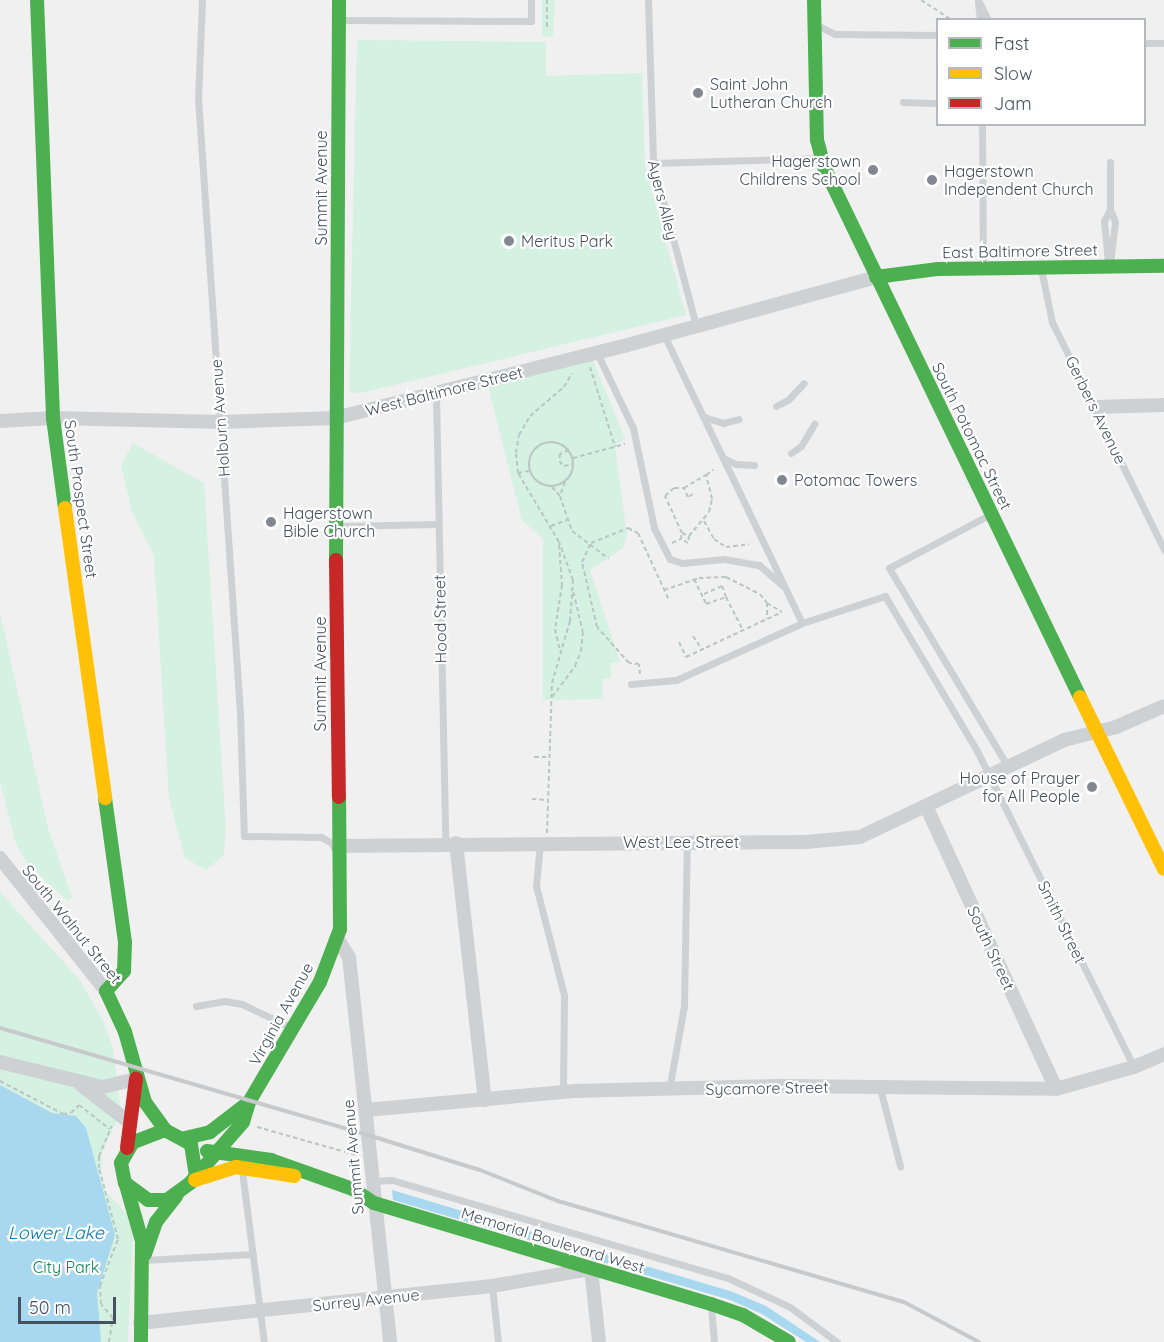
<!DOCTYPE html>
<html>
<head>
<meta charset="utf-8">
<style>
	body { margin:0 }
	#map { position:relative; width:1164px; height:1342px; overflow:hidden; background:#f1f0f0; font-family:Quicksand,sans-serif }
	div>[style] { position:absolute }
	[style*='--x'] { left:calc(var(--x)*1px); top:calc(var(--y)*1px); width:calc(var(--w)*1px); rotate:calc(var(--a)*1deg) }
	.green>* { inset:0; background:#d4f1e2 }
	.water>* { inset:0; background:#a7d8f0 }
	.path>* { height:2px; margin-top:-1px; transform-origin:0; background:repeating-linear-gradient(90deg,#bac6c4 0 4.5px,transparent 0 7.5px) }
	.path>.ring { margin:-1px; padding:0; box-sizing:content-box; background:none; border:2px solid #bac6c4; border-radius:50% }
	.lane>* { height:7px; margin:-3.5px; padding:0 3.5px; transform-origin:3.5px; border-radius:3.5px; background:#ced1d4 }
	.street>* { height:14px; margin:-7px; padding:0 7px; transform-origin:7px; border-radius:7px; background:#ced1d4 }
	.fast>* { height:14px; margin:-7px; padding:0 7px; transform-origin:7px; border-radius:7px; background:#4caf50 }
	.slow>* { height:14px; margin:-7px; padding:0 7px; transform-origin:7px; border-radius:7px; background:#ffc107 }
	.jam>* { height:14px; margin:-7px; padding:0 7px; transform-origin:7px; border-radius:7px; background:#c62828 }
	.rail>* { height:4px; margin:-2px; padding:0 2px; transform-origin:2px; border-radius:2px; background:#c7c9cb }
	.dots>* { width:16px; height:16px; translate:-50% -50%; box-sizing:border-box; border:3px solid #fff; border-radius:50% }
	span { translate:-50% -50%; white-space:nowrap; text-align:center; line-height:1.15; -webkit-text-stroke:4.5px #fff; paint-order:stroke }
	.poi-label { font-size:16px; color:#46505e }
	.left { translate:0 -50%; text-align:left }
	.right { translate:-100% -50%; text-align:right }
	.street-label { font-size:16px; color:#46505e }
	.park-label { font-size:16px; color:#138458 }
	.water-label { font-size:18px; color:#0579b2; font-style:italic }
	.legend { position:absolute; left:936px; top:18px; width:210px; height:108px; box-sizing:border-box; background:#fff; border:2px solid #b5b9bf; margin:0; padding:8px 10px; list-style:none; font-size:18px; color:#46505e }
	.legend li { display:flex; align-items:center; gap:12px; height:30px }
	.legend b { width:30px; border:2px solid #b5b9bf }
	.scale { position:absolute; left:18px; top:1297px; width:98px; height:27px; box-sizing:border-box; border:3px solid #46505e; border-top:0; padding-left:8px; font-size:18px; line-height:21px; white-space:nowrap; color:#46505e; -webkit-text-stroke:4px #fff; paint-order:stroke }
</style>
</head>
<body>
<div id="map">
	<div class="green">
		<div style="clip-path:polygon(542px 0,555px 0,553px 37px,542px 36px)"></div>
		<div style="clip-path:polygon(357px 40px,546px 42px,546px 76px,642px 73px,645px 166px,686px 315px,361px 393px,349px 392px)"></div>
		<div style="clip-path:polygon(593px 360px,625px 439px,615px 446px,627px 534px,623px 548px,590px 570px,620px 662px,611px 663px,611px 678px,603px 679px,603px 699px,543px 700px,543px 539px,522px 520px,488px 386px)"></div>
		<div style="clip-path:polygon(133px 443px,204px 483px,226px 830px,224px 855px,206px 870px,185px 858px,169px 799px,154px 556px,132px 512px,121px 465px)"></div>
		<div style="clip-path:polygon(0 613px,48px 828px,72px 897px,68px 901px,28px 865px,16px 844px,0 782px)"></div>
		<div style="clip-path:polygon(0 892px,79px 979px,104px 1022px,113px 1049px,121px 1111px,102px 1153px,101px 1173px,106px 1192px,127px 1214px,133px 1235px,128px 1342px,0 1342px)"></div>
	</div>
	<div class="water">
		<div style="clip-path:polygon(0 1085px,52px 1113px,76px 1116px,86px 1128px,115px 1235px,97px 1293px,101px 1342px,0 1342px)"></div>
		<div style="clip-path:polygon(392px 1190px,733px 1292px,766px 1306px,820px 1342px,806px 1342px,762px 1314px,730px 1300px,393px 1200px)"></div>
	</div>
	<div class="path">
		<div style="--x:547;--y:0;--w:29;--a:90"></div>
		<div style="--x:921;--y:0;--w:37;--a:33"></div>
		<div style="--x:590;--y:367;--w:84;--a:72.6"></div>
		<div class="ring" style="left:529px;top:442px;width:42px;height:42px"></div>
		<div style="--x:569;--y:450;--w:10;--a:156"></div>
		<div style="--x:560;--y:454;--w:7;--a:98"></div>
		<div style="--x:559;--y:461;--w:7;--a:45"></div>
		<div style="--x:564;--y:466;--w:9;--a:-13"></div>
		<div style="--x:573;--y:458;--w:54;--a:-15.1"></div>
		<div style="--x:518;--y:473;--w:11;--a:-10"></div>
		<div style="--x:565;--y:482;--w:15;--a:110"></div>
		<div style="--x:560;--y:496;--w:37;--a:71"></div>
		<div style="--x:572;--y:531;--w:46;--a:37.1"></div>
		<div style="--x:552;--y:487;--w:12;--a:48"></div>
		<div style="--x:693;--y:494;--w:6;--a:149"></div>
		<div style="--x:688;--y:497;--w:10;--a:-114"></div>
		<div style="--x:684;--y:488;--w:26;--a:-31"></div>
		<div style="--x:704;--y:521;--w:21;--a:61"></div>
		<div style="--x:714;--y:539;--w:14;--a:34"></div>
		<div style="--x:726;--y:547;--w:23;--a:-7"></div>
		<div style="--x:551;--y:526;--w:17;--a:-21"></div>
		<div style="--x:682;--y:533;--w:41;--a:-114.7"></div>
		<div style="--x:665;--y:496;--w:12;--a:-42"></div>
		<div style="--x:674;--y:488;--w:10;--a:0"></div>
		<div style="--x:689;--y:536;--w:31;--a:-50"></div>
		<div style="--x:709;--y:512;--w:13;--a:-77"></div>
		<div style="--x:712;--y:499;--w:25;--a:-104"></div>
		<div style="--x:706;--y:475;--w:9;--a:-36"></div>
		<div style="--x:672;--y:543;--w:10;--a:-24"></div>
		<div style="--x:681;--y:539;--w:6;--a:-81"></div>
		<div style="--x:682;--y:533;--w:8;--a:23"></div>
		<div style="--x:689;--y:536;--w:7;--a:98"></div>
		<div style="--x:688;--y:543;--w:8;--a:-150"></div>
		<div style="--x:559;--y:545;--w:40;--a:85.7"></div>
		<div style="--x:562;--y:585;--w:45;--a:99"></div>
		<div style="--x:555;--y:629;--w:23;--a:77"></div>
		<div style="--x:694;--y:579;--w:28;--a:64"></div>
		<div style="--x:706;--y:604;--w:21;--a:-19"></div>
		<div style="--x:726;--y:597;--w:12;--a:-110"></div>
		<div style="--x:722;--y:586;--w:22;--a:156"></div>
		<div style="--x:664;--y:590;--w:37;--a:-19"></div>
		<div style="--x:699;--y:578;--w:27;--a:-2"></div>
		<div style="--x:726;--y:577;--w:38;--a:27"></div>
		<div style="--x:760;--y:594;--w:11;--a:52"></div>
		<div style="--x:767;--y:603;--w:16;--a:90"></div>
		<div style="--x:726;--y:597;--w:37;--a:63"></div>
		<div style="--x:767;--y:603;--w:17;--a:31"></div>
		<div style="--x:693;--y:636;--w:14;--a:56"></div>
		<div style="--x:679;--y:642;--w:17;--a:65"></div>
		<div style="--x:686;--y:657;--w:106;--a:-25.1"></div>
		<div style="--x:640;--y:674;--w:10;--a:-96"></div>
		<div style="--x:639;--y:664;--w:10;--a:-174"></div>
		<div style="--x:629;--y:663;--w:48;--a:-131.6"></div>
		<div style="--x:597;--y:627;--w:67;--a:-103"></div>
		<div style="--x:582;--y:562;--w:21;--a:-65"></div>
		<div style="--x:591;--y:543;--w:40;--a:-22"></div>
		<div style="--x:628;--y:528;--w:11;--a:27"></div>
		<div style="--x:638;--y:533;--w:74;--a:65.2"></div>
		<div style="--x:552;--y:697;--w:39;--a:-53"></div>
		<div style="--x:575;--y:666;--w:16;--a:-68"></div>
		<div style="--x:581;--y:651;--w:18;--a:-84"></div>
		<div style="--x:583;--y:633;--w:44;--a:-103.1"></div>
		<div style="--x:534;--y:757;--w:14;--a:0"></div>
		<div style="--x:532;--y:799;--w:15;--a:4"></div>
		<div style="--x:547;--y:833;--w:150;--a:-88.1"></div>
		<div style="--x:552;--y:683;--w:65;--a:-73.8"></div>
		<div style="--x:570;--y:621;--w:41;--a:-85.8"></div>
		<div style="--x:573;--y:580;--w:40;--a:-110.2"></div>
		<div style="--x:559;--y:542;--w:80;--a:-120.7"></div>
		<div style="--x:518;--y:473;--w:20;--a:-96"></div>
		<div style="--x:516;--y:453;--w:18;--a:-81"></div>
		<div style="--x:519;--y:435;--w:22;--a:-60"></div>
		<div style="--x:530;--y:416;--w:45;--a:-40.5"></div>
		<div style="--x:564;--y:387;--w:16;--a:-60"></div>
		<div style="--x:0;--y:1081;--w:71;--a:27.6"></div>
		<div style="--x:63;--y:1114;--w:8;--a:-7"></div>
		<div style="--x:71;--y:1113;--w:11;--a:-45"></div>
		<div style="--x:79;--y:1105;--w:39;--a:38"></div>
		<div style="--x:257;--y:1127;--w:103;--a:15.8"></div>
		<div style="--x:109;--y:1342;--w:24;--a:-81"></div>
		<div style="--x:113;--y:1318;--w:18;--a:-131"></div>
		<div style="--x:101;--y:1304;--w:18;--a:-93"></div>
		<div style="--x:100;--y:1286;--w:50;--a:-69"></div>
		<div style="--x:118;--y:1239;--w:73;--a:-105"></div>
		<div style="--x:99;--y:1168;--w:12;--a:-90"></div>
		<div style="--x:99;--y:1156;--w:33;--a:-67"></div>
	</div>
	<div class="lane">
		<div style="--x:202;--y:0;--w:98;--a:92.3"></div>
		<div style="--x:198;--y:98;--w:615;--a:86.09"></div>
		<div style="--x:240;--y:712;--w:124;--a:88.2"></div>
		<div style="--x:244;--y:836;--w:77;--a:0.7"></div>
		<div style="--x:321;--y:837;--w:18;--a:29"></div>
		<div style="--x:648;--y:0;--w:163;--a:88.2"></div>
		<div style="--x:653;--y:163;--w:169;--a:75.2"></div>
		<div style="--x:978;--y:0;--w:22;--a:63"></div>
		<div style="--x:978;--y:3;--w:17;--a:83"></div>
		<div style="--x:341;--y:20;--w:190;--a:0.3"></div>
		<div style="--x:531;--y:21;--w:21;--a:-90"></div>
		<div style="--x:817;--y:25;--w:20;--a:27"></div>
		<div style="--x:835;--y:34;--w:103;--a:0.6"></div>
		<div style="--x:1144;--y:43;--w:20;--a:0"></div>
		<div style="--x:903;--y:102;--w:35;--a:2"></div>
		<div style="--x:982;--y:124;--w:142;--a:89.6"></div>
		<div style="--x:653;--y:163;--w:166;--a:-1.7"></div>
		<div style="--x:1108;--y:262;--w:41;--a:-95.6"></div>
		<div style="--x:1104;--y:221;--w:13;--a:-63"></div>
		<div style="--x:1110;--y:264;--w:42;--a:-83.2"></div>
		<div style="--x:1115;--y:222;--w:14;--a:-111"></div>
		<div style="--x:1110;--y:209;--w:47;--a:-90"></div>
		<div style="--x:1041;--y:269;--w:54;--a:78.3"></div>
		<div style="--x:1052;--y:322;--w:254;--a:63.8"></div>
		<div style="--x:664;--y:335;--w:319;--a:64.4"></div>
		<div style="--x:597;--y:353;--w:83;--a:64.4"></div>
		<div style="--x:633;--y:428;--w:102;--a:78.1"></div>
		<div style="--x:654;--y:528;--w:35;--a:63"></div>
		<div style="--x:670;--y:559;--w:13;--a:18"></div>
		<div style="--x:682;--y:563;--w:42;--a:-5.4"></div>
		<div style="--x:724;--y:559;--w:36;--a:10"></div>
		<div style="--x:759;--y:565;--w:32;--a:41"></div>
		<div style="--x:436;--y:395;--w:448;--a:88.8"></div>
		<div style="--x:776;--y:406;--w:13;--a:-27"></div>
		<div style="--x:788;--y:400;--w:23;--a:-47"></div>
		<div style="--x:704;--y:417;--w:20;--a:18"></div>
		<div style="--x:723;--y:423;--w:16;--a:-14"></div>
		<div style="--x:791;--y:453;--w:12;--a:-35"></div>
		<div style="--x:801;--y:446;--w:26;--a:-59"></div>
		<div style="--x:723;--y:458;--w:14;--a:25"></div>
		<div style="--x:736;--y:464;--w:18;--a:3"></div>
		<div style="--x:989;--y:515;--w:113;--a:152.1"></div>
		<div style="--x:889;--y:568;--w:232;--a:59.1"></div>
		<div style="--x:339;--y:526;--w:99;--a:-1.2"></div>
		<div style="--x:631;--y:684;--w:45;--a:-5.1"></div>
		<div style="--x:676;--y:680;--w:138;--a:-24.3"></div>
		<div style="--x:802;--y:623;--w:87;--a:-18"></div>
		<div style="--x:885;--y:596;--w:180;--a:59.3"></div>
		<div style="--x:977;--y:751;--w:353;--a:63.6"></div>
		<div style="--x:540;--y:843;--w:43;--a:95.3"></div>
		<div style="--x:536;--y:886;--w:113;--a:75.6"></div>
		<div style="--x:564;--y:995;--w:97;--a:90.6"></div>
		<div style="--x:196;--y:1006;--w:29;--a:-10"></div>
		<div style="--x:225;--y:1001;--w:17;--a:10"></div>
		<div style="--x:242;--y:1004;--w:55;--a:25.6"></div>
		<div style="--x:880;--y:1088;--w:81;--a:75.6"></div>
		<div style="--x:669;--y:1090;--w:85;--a:-79.9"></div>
		<div style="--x:684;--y:1006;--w:164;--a:-89"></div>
		<div style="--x:242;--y:1171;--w:172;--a:82.7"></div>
		<div style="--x:373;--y:1181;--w:19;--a:-3"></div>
		<div style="--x:392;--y:1180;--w:350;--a:16.3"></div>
		<div style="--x:728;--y:1278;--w:68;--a:25.1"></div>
		<div style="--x:790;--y:1307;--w:59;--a:36.7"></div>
		<div style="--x:144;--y:1260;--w:109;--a:-3.2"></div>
		<div style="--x:492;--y:1286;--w:56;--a:83.9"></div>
		<div style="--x:711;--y:1307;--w:35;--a:85"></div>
	</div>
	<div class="street">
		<div style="--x:1095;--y:407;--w:69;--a:-1.7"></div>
		<div style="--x:0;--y:421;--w:53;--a:-3.2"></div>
		<div style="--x:53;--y:418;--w:168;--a:1.4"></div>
		<div style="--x:221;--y:422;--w:114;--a:-2"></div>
		<div style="--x:335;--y:418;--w:298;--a:-14"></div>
		<div style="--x:624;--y:346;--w:261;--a:-15.3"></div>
		<div style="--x:926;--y:806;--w:311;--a:65.3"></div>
		<div style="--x:456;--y:843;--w:259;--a:83.6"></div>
		<div style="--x:337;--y:846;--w:469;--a:-0.5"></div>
		<div style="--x:806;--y:842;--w:54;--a:-5.3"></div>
		<div style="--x:860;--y:837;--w:226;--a:-25.4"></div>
		<div style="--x:1064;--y:740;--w:54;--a:-14"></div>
		<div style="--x:1116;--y:727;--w:52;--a:-23.6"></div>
		<div style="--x:0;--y:858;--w:170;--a:51.4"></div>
		<div style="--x:337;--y:938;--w:22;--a:58"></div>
		<div style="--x:349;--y:957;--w:387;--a:83.9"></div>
		<div style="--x:0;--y:1062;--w:105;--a:13.8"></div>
		<div style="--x:102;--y:1087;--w:35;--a:-13"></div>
		<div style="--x:81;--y:1085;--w:61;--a:37.6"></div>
		<div style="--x:366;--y:1110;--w:208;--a:-5.2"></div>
		<div style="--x:573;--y:1091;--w:210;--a:-1.4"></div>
		<div style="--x:783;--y:1086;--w:273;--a:0.6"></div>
		<div style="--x:1056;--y:1089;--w:81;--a:-15.8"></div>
		<div style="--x:1134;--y:1067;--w:33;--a:-23"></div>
		<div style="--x:140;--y:1323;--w:354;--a:-6"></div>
		<div style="--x:492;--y:1286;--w:100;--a:-9.7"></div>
		<div style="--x:591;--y:1269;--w:73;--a:83.7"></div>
	</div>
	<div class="fast">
		<div style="--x:37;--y:0;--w:418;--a:87.8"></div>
		<div style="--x:53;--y:418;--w:91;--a:82.4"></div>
		<div style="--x:814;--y:0;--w:140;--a:88.8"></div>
		<div style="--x:817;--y:140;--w:30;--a:75"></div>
		<div style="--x:825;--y:169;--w:586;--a:64.22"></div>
		<div style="--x:876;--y:277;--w:63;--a:-7.4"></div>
		<div style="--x:938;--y:269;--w:226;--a:-0.8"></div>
		<div style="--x:336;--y:560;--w:560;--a:-89.69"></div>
		<div style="--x:105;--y:798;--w:146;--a:82.1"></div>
		<div style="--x:125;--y:943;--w:28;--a:92"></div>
		<div style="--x:124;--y:971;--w:27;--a:132"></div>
		<div style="--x:106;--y:991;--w:45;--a:65.1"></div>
		<div style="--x:125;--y:1032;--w:73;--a:74.1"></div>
		<div style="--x:145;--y:1102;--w:34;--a:54"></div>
		<div style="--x:185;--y:1138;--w:26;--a:-13"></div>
		<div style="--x:210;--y:1132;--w:43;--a:-37.4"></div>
		<div style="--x:207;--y:1151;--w:65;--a:8"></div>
		<div style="--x:271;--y:1160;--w:87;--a:19.5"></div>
		<div style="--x:353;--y:1189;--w:25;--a:34"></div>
		<div style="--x:374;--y:1203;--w:352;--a:16.7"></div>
		<div style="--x:711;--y:1304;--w:34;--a:19"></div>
		<div style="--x:743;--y:1315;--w:53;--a:30.4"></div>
		<div style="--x:196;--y:1176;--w:32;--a:-99"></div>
		<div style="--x:191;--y:1144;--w:30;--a:-152"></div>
		<div style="--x:165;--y:1130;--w:34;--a:159"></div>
		<div style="--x:133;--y:1142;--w:24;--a:120"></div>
		<div style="--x:121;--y:1163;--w:20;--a:79"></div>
		<div style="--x:125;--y:1183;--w:29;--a:36"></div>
		<div style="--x:148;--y:1200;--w:19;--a:0"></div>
		<div style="--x:167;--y:1200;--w:29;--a:-36"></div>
		<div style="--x:190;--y:1183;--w:81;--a:-49"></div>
		<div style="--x:243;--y:1122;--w:21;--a:-73"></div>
		<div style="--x:249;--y:1102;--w:139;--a:-59.4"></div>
		<div style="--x:320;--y:982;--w:57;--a:-69.3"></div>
		<div style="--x:340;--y:929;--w:132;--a:-90.4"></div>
		<div style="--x:126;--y:1185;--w:58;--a:74.1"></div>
		<div style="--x:142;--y:1241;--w:101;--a:90.6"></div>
		<div style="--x:145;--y:1254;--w:34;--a:-71"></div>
		<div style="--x:156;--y:1222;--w:33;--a:-52"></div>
	</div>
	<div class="slow">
		<div style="--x:65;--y:508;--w:293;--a:82.1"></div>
		<div style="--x:1080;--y:697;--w:191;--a:64"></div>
		<div style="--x:195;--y:1180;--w:43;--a:-17.6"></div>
		<div style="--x:236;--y:1167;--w:59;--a:8.8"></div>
	</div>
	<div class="jam">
		<div style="--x:336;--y:560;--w:237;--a:89.3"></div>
		<div style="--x:127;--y:1148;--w:70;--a:-82.6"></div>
	</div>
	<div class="rail">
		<div style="--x:0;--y:1028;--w:383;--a:16.2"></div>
		<div style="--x:368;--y:1135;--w:117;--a:17.4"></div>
		<div style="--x:480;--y:1170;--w:84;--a:21.7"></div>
		<div style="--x:558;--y:1201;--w:360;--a:16.3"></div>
		<div style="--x:904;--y:1302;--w:85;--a:28.1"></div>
	</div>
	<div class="dots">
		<div style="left:698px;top:93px;background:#828891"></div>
		<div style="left:873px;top:170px;background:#828891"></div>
		<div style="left:932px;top:180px;background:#828891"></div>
		<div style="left:509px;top:241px;background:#828891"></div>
		<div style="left:782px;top:480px;background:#828891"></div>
		<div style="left:271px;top:522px;background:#828891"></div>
		<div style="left:1092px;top:787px;background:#828891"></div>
	</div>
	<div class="poi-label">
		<span class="left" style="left:710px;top:93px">Saint John<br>Lutheran Church</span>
		<span class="right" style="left:861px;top:170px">Hagerstown<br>Childrens School</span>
		<span class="left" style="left:944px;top:180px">Hagerstown<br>Independent Church</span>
		<span class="left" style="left:521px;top:241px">Meritus Park</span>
		<span class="left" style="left:794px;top:480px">Potomac Towers</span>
		<span class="left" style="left:283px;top:522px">Hagerstown<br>Bible Church</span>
		<span class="right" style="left:1080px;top:787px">House of Prayer<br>for All People</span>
	</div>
	<div class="street-label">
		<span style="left:321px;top:188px;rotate:-90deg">Summit Avenue</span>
		<span style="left:663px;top:200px;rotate:76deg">Ayers Alley</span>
		<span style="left:1020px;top:251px;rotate:-1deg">East Baltimore Street</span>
		<span style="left:444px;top:391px;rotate:-14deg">West Baltimore Street</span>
		<span style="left:1096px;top:410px;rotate:64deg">Gerbers Avenue</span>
		<span style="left:220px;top:418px;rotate:-94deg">Holburn Avenue</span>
		<span style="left:972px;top:436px;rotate:64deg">South Potomac Street</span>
		<span style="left:81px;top:499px;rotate:82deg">South Prospect Street</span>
		<span style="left:440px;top:619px;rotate:-91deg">Hood Street</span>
		<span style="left:320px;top:674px;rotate:-90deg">Summit Avenue</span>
		<span style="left:681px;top:842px">West Lee Street</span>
		<span style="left:1062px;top:922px;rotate:64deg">Smith Street</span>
		<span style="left:72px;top:924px;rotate:51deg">South Walnut Street</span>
		<span style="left:991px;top:948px;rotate:65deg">South Street</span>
		<span style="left:281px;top:1014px;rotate:-61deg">Virginia Avenue</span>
		<span style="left:767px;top:1088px;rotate:-1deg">Sycamore Street</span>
		<span style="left:353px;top:1157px;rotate:-95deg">Summit Avenue</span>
		<span style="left:553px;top:1240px;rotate:17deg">Memorial Boulevard West</span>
		<span style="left:366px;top:1300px;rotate:-6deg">Surrey Avenue</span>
	</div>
	<div class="park-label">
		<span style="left:66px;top:1267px">City Park</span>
	</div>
	<div class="water-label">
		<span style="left:56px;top:1233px">Lower Lake</span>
	</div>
	<ul class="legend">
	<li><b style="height:8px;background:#4caf50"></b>Fast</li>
	<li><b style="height:8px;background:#ffc107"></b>Slow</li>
	<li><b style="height:8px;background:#c62828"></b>Jam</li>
	</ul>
	<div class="scale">50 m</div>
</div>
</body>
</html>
